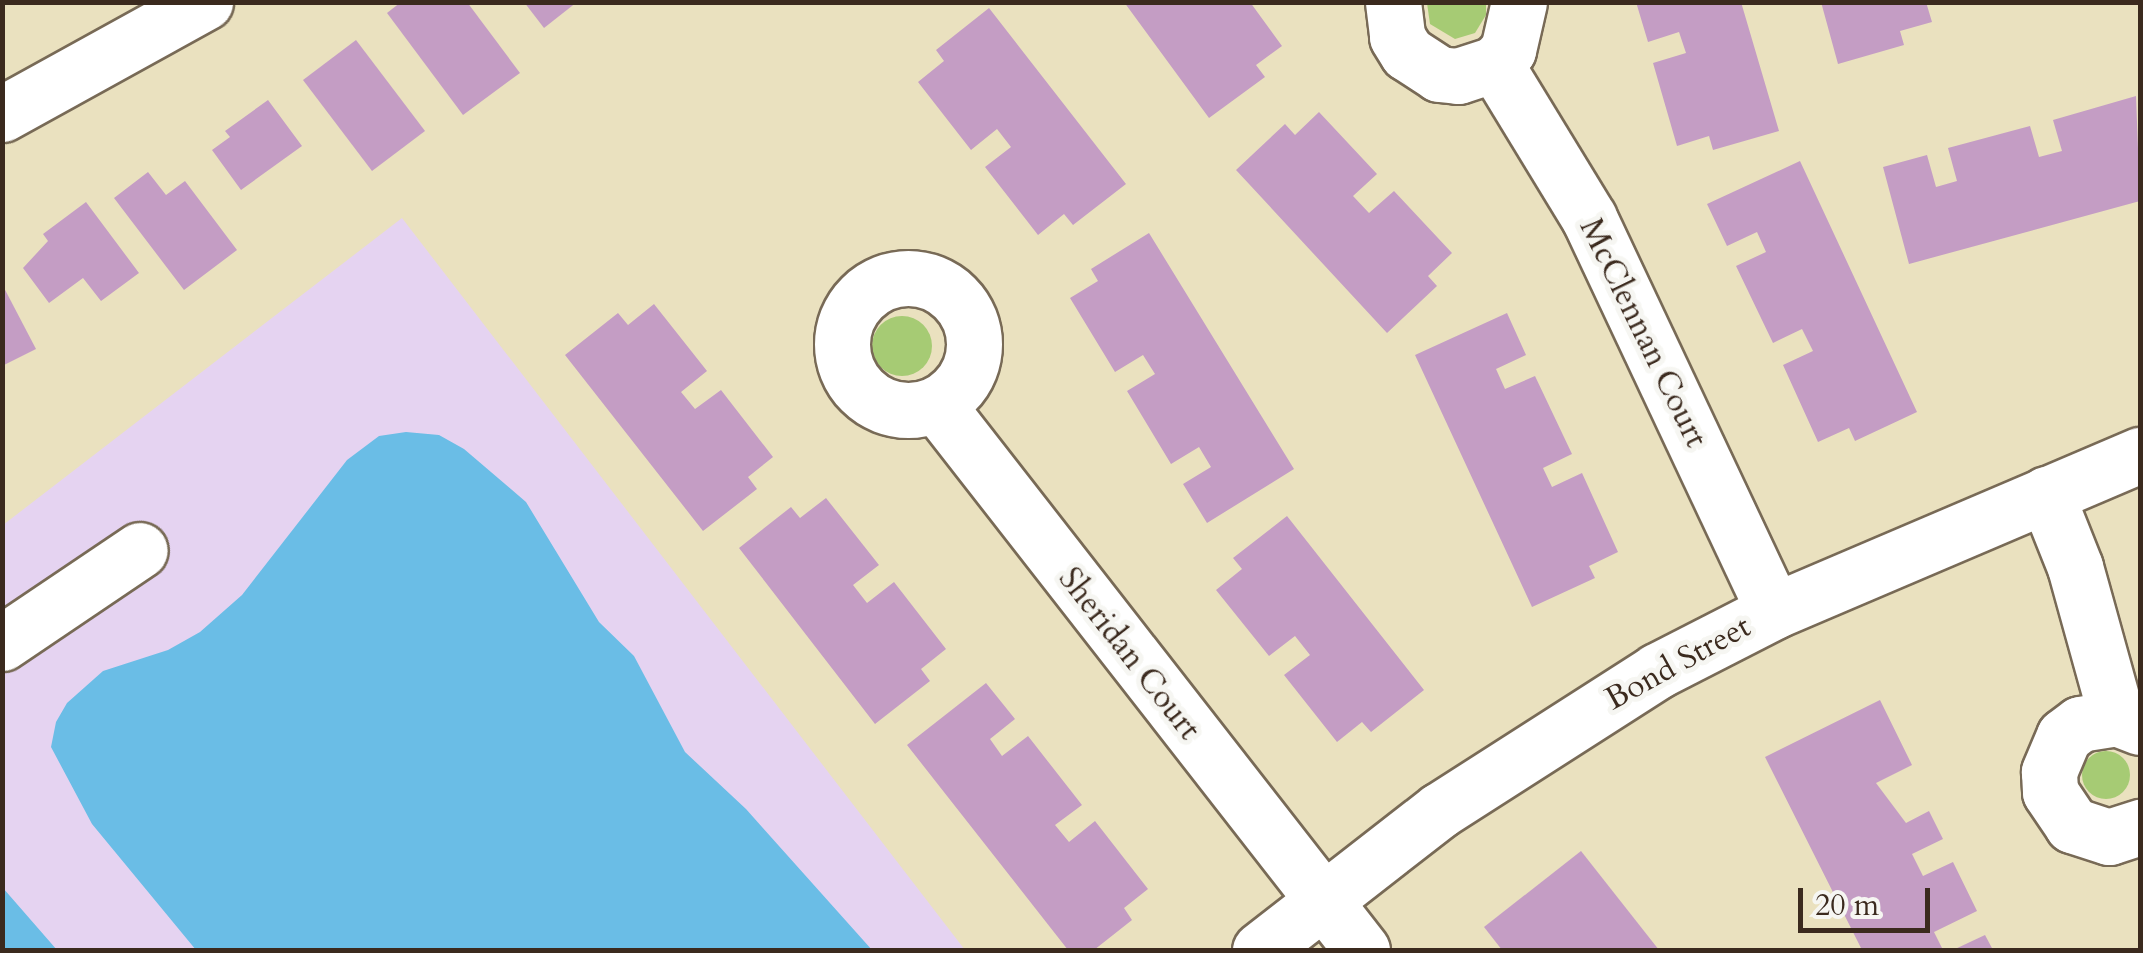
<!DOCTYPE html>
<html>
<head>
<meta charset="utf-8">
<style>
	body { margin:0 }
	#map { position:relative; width:2143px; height:953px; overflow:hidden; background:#eae1bf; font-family:Cardo,serif }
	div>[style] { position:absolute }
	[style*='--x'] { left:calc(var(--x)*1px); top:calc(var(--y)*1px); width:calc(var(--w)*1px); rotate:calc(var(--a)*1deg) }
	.built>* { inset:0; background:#e5d3f1 }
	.green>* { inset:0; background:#a6cb74 }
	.round { border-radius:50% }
	.water>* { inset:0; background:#6abde6 }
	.building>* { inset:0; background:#c49dc4 }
	.roads { filter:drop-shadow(2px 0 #786a56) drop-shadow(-2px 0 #786a56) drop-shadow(0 2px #786a56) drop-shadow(0 -2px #786a56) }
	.minor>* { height:55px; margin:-27.5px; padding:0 27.5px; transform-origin:27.5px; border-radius:27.5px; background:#fff }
	.minor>.ring { margin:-27.5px; padding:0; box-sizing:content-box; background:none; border:55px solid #fff; border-radius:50% }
	span { translate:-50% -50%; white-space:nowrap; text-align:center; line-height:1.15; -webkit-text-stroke:10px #f6f6f2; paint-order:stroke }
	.street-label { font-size:32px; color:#3b2a1e }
	.frame { position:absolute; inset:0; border:5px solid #3b2a1e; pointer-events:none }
	.scale { position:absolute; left:1798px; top:888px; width:132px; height:45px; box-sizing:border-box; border:5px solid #3b2a1e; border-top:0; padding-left:12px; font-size:30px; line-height:35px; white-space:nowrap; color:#3b2a1e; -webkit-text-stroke:8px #f6f6f2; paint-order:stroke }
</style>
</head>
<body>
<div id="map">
	<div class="built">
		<div style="clip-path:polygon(402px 218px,965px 950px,3px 950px,3px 525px)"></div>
	</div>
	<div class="green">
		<div style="clip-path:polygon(1427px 3px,1486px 3px,1486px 15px,1475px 33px,1455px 39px,1430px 24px)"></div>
		<div class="round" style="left:872px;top:316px;width:60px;height:60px"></div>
		<div class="round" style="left:2082px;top:751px;width:48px;height:48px"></div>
	</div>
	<div class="water">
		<div style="clip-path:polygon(406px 432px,439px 435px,464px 449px,526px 502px,599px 622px,634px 656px,685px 752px,746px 809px,872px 950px,196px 950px,92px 824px,51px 747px,56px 722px,67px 703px,103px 671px,168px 650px,200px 632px,242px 595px,347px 460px,379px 436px)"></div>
		<div style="clip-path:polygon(3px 887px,3px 888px,57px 950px,3px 950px)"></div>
	</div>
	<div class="building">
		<div style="clip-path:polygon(401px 2px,467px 2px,520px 73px,463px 115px,387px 13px)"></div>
		<div style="clip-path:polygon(524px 2px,577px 2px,544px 28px)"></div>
		<div style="clip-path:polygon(1124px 2px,1250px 2px,1282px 46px,1256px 65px,1265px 77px,1209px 118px)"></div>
		<div style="clip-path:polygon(1636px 2px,1741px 2px,1779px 131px,1713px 150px,1709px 136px,1677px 146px,1653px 63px,1686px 53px,1679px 32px,1648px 42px)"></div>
		<div style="clip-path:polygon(1821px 2px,1926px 2px,1932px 22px,1900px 31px,1904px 45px,1838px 64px)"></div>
		<div style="clip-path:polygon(989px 8px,1126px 184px,1073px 225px,1064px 214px,1038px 235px,985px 167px,1011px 147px,997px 129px,971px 150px,918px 82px,944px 61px,936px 50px)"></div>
		<div style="clip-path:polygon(356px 40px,425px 131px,372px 171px,303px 80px)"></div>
		<div style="clip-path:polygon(2136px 96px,2140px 201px,1909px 264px,1883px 167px,1927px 155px,1936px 187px,1957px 181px,1948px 148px,2030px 126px,2039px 157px,2062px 151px,2053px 120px)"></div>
		<div style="clip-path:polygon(268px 100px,302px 146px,241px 190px,212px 150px,230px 137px,225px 131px)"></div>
		<div style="clip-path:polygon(1319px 112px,1377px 174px,1353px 196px,1369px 213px,1394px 191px,1452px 253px,1428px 276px,1437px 286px,1387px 333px,1236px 170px,1285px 124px,1295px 135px)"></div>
		<div style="clip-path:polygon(1800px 161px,1917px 412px,1855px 441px,1849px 428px,1818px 442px,1783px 365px,1813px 351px,1802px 329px,1773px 343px,1736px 266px,1766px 252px,1757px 232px,1727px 246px,1707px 204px)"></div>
		<div style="clip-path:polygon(148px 172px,166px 195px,185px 181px,237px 250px,184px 290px,114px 198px)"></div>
		<div style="clip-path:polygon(86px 202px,139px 273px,101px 301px,83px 278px,49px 303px,23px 268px,48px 241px,43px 234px)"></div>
		<div style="clip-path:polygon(1149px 233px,1294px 469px,1207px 523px,1183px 484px,1211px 467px,1199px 447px,1171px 464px,1127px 391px,1155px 374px,1143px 355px,1115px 372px,1070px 298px,1098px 281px,1091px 269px)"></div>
		<div style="clip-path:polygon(2px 284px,36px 349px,2px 366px)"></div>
		<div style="clip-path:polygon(654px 304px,707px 371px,681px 392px,695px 409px,721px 390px,773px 457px,748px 477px,757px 489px,703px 531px,565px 355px,618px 313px,628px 325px)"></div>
		<div style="clip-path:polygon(1507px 313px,1526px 355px,1496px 369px,1505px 389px,1535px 376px,1572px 454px,1543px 468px,1552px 487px,1582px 473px,1618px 552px,1589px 566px,1595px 578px,1532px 607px,1415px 355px)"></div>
		<div style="clip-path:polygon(826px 498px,879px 565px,853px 585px,867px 603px,894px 582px,946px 649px,921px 669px,930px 681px,875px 724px,739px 548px,791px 507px,800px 518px)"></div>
		<div style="clip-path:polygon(1287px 516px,1424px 690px,1371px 732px,1362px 722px,1337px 742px,1284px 675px,1310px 655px,1295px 636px,1269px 656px,1216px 590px,1242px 569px,1233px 558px)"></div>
		<div style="clip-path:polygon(986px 683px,1015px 719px,990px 739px,1002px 756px,1028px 736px,1082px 805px,1055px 825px,1069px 842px,1095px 821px,1148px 889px,1124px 908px,1132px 920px,1094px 950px,1068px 950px,907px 745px)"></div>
		<div style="clip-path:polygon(1880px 700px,1912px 765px,1876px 783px,1906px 823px,1929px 811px,1943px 839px,1912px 854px,1923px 876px,1953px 862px,1977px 911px,1934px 932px,1943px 950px,1862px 950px,1765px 757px)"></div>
		<div style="clip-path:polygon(1581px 851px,1659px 950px,1502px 950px,1484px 927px)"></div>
		<div style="clip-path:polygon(1985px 935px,1993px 950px,1953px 950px)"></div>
	</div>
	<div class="roads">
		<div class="minor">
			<div style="--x:1393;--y:2;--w:35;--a:83"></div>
			<div style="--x:1397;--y:37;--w:19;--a:58"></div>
			<div style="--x:1407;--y:53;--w:38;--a:33"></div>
			<div style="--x:1439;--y:74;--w:19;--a:6"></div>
			<div style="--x:1458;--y:76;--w:39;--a:-18"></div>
			<div style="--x:1495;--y:64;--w:19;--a:-47"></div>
			<div style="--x:1508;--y:50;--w:49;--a:-77.1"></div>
			<div style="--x:1495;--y:64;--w:180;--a:58.6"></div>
			<div style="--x:1589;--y:218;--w:434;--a:64.8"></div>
			<div style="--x:2;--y:114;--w:232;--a:-28.9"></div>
			<div class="ring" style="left:842px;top:278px;width:77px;height:77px"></div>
			<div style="--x:937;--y:405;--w:691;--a:52.05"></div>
			<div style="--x:2046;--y:494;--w:79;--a:68.3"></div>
			<div style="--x:2075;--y:567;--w:157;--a:74.5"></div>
			<div style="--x:2;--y:643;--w:166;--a:-34"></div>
			<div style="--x:2140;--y:727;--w:25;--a:-159"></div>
			<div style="--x:2117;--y:718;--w:37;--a:171"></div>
			<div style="--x:2080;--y:724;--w:20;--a:143"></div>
			<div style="--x:2064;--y:736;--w:39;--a:113"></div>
			<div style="--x:2049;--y:772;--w:20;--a:87"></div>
			<div style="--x:2050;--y:792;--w:40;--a:56"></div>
			<div style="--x:2072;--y:825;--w:39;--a:18"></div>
			<div style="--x:2109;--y:837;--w:33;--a:-18"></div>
			<div style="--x:1260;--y:950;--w:228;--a:-37.9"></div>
			<div style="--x:1440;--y:810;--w:258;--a:-32.6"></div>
			<div style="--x:1657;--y:671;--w:131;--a:-27.1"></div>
			<div style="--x:1774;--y:611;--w:398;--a:-23.1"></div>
		</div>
	</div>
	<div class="street-label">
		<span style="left:1643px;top:333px;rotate:64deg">McClennan Court</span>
		<span style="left:1129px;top:654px;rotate:52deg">Sheridan Court</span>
		<span style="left:1678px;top:663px;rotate:-29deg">Bond Street</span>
	</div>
	<div class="frame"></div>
	<div class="scale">20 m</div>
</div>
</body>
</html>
